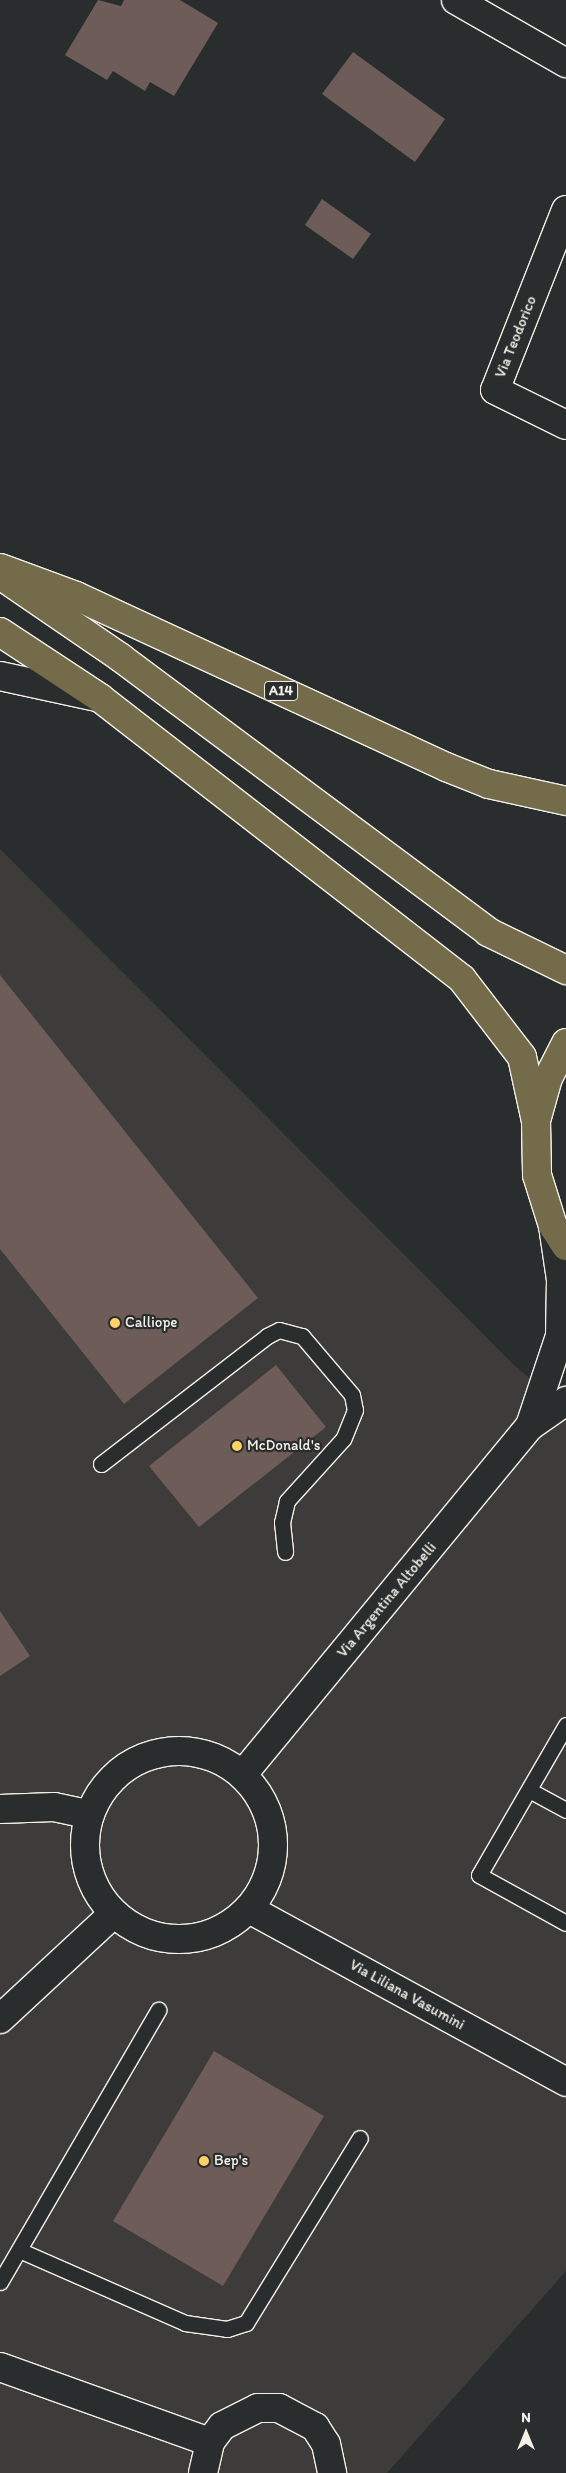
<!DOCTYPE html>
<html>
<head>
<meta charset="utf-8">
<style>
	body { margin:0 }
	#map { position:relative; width:566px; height:2473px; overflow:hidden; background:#2a2d2e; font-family:Itim,sans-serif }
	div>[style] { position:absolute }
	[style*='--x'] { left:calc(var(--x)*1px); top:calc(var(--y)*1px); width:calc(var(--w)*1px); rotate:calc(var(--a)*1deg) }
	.built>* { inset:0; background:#3e3b3b }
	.building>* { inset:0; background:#6e5c59 }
	.roads { filter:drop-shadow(1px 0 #f4f1e8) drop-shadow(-1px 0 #f4f1e8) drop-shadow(0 1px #f4f1e8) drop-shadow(0 -1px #f4f1e8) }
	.lane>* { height:15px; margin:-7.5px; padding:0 7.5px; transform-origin:7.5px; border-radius:7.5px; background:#2a2d2e }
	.street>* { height:28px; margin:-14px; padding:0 14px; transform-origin:14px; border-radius:14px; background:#2a2d2e }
	.street>.ring { margin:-14px; padding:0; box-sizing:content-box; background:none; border:28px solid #2a2d2e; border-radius:50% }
	.primary>* { height:28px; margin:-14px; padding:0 14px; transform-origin:14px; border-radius:14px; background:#746b4b }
	.highway>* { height:28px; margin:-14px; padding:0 14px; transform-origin:14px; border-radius:14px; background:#746b4b }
	.dots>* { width:14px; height:14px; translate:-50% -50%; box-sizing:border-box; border:2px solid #2a2d2e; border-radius:50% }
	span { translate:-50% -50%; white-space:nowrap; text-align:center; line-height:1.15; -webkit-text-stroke:4.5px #2a2d2e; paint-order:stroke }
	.shield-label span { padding:1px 4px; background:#2a2d2e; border:1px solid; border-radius:4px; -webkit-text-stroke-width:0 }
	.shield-label { font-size:14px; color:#f4f1e8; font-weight:700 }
	.street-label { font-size:15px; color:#f4f1e8 }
	.poi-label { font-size:15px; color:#f4f1e8 }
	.left { translate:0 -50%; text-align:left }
	.north { position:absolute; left:501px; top:2408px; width:50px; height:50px; -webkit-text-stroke:4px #2a2d2e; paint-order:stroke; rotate:0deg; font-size:14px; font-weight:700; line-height:20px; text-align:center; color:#f4f1e8 }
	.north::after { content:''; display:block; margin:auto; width:18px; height:22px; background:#f4f1e8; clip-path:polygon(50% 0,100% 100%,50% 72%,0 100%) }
</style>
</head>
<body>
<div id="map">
	<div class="built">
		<div style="clip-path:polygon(0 849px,515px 1366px,566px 1408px,566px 2271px,387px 2473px,0 2473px)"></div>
	</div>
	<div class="building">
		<div style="clip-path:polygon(98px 0,121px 6px,124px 0,180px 0,218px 23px,174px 96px,150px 82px,145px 91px,113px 71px,107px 80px,65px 55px)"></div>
		<div style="clip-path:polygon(353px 52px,445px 119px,415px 162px,322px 94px)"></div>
		<div style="clip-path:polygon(322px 199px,371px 234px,353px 259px,305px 225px)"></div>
		<div style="clip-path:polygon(0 975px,258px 1298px,124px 1404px,0 1249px)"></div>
		<div style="clip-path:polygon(276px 1365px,326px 1427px,199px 1527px,149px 1466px)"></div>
		<div style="clip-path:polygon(0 1611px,30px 1656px,0 1676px)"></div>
		<div style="clip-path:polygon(214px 2051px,324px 2116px,223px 2286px,113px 2221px)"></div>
	</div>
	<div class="roads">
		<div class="lane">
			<div style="--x:101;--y:1464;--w:210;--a:-37.6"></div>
			<div style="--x:267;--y:1336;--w:13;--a:-27"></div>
			<div style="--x:279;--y:1330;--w:24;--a:15"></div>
			<div style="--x:302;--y:1336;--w:77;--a:49.7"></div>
			<div style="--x:352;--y:1395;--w:15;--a:79"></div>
			<div style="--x:355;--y:1410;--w:31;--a:112"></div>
			<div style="--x:343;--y:1439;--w:84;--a:132.1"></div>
			<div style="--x:287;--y:1501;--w:22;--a:103"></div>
			<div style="--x:282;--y:1522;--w:30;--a:84"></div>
			<div style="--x:566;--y:1725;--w:173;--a:120.1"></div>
			<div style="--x:479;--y:1875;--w:99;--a:28.9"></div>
			<div style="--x:529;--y:1790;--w:42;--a:28.4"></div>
			<div style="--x:19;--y:2250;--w:181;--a:23.7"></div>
			<div style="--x:185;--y:2323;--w:42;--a:8.1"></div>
			<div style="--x:227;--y:2329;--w:20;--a:-18"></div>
			<div style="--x:246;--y:2323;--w:217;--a:-58.4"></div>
			<div style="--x:0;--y:2282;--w:315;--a:-59.8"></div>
		</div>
		<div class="street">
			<div style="--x:456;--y:0;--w:127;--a:29.8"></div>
			<div style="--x:566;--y:210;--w:193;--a:111.5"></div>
			<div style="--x:495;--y:390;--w:79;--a:26.2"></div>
			<div style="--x:0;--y:676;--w:98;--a:12.3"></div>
			<div style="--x:530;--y:1426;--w:95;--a:-71.6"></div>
			<div style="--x:560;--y:1336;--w:56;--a:-89"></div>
			<div style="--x:561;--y:1280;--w:55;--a:-98.4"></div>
			<div class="ring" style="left:85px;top:1751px;width:160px;height:160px"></div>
			<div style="--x:243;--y:1774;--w:451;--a:-50.5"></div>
			<div style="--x:530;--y:1426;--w:44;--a:-34.8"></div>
			<div style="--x:0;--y:1809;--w:54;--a:-2.1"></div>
			<div style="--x:54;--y:1807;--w:35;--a:12"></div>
			<div style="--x:249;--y:1909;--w:361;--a:28.6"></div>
			<div style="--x:0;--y:2019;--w:154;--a:-42.9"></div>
			<div style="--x:0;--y:2367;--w:223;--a:19.7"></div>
			<div style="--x:203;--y:2473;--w:32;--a:-77"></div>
			<div style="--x:210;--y:2442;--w:20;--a:-53"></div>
			<div style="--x:222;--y:2426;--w:40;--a:-26.6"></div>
			<div style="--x:258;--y:2408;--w:21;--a:0"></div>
			<div style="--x:279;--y:2408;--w:41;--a:27.8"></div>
			<div style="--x:315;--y:2427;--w:20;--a:57"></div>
			<div style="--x:326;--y:2444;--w:30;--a:78"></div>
		</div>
		<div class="primary">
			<div style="--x:0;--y:575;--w:147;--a:34.4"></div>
			<div style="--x:121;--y:658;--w:458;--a:36.7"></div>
			<div style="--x:488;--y:932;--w:87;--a:26"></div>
			<div style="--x:0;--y:632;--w:120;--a:33.4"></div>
			<div style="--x:100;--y:698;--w:458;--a:37.8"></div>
			<div style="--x:462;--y:979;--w:98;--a:52.4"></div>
			<div style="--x:522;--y:1057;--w:66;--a:77.7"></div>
			<div style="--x:566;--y:1043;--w:39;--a:117"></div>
			<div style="--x:548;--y:1078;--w:45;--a:105.6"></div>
			<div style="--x:536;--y:1121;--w:54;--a:88.9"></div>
			<div style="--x:537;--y:1175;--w:53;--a:72.6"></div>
			<div style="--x:553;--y:1226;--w:24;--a:57"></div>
		</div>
		<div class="highway">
			<div style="--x:0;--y:568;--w:81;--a:20.2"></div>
			<div style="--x:76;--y:596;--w:408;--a:24.8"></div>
			<div style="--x:446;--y:767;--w:46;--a:21.6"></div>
			<div style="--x:489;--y:784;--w:79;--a:12.4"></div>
		</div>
	</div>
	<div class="dots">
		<div style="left:115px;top:1323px;background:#ffd166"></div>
		<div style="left:237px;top:1446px;background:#ffd166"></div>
		<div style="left:204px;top:2161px;background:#ffd166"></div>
	</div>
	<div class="shield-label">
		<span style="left:281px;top:691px">A14</span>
	</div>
	<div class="street-label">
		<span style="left:516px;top:337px;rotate:-68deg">Via Teodorico</span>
		<span style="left:387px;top:1600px;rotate:-50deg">Via Argentina Altobelli</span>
		<span style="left:407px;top:1995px;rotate:29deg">Via Liliana Vasumini</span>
	</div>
	<div class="poi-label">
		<span class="left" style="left:125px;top:1323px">Calliope</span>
		<span class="left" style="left:247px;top:1446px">McDonald's</span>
		<span class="left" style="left:214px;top:2161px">Bep's</span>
	</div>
	<div class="north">N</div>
</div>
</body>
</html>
